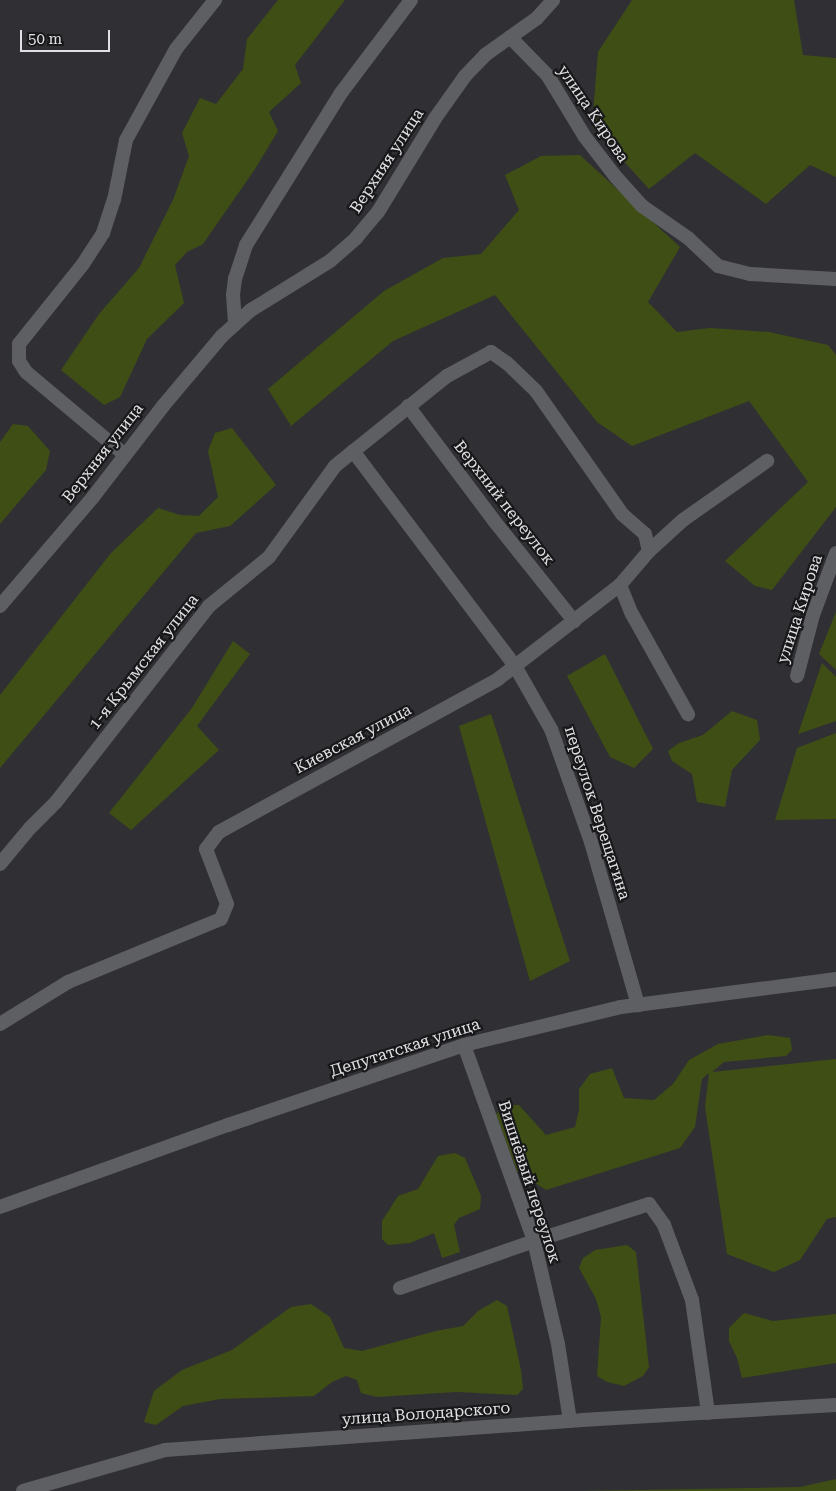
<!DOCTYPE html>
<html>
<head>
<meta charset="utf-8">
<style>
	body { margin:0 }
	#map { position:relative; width:836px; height:1491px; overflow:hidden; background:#303034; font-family:"Roboto Serif",serif }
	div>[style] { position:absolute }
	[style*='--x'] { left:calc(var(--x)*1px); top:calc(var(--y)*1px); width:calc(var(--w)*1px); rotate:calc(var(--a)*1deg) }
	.green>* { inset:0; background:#3e4e14 }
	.minor>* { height:14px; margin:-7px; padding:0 7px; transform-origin:7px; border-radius:7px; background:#5e5f63 }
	span { translate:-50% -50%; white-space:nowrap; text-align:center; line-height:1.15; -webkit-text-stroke:4.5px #18181a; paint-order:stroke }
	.street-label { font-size:16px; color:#e1e1e4 }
	.scale { position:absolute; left:20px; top:30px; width:90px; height:22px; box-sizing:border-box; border:2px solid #e1e1e4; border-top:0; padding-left:6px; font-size:15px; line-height:18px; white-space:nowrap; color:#e1e1e4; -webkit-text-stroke:4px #18181a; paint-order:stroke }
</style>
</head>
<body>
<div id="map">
	<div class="green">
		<div style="clip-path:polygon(278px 0,345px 0,295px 65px,301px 83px,269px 112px,278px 131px,255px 169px,203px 244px,187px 252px,175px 265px,184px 303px,147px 339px,120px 397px,104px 405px,61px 370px,99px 314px,139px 268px,173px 200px,189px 156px,182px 133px,200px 98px,216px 104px,243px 69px,247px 39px)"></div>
		<div style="clip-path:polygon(632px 0,794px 0,803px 55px,836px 58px,836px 177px,810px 165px,766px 204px,695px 153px,649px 189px,592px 126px,598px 52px)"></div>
		<div style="clip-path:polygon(580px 155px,680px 247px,648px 302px,677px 332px,710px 328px,769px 332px,828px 345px,836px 355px,836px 507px,772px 590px,755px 586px,725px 561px,808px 482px,749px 401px,632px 446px,597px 422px,495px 295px,393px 341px,291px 426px,268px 389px,384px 291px,443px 258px,481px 254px,519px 210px,505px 175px,541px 156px)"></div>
		<div style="clip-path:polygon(13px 424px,28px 426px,50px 451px,46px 470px,0 524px,0 442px)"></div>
		<div style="clip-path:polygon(232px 428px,276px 485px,230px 526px,196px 533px,0 768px,0 695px,111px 553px,158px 508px,180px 515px,199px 516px,218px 497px,208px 451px,215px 433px)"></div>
		<div style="clip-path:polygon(836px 612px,836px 670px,819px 654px)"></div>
		<div style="clip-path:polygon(233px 641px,250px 654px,197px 726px,219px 750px,131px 830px,109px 813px,192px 708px)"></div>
		<div style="clip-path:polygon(605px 654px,653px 749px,634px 768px,610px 757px,567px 676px)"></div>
		<div style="clip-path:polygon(822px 663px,836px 677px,836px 721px,798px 734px)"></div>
		<div style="clip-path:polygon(732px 711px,757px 720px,760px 740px,732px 770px,725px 807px,697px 802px,692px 774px,672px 761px,668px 751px,679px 743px,703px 735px)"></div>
		<div style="clip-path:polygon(491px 714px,570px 961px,530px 981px,459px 726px)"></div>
		<div style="clip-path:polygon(836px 733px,836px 819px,775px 820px,797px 748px)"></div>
		<div style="clip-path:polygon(768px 1035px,790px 1038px,792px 1050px,786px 1056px,724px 1062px,712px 1072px,836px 1059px,836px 1217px,827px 1219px,800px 1260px,774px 1272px,727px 1254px,705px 1107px,709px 1073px,702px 1079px,695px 1127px,680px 1148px,546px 1190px,517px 1171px,496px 1114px,509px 1105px,519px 1105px,546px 1135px,575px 1127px,579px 1110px,579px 1089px,590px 1074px,612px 1068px,624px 1098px,654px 1100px,673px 1084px,689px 1060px,718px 1044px)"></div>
		<div style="clip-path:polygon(455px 1153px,465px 1158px,481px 1196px,480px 1209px,459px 1218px,454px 1225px,460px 1252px,442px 1258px,434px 1233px,410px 1243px,388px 1245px,382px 1239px,382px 1221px,398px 1196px,418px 1189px,438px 1156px)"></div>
		<div style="clip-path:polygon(627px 1245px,636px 1252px,649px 1367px,643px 1376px,624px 1386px,607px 1382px,597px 1376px,601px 1317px,596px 1299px,579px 1268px,583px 1258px,595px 1250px)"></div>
		<div style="clip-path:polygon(497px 1300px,507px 1306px,521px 1370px,523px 1389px,517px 1395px,457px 1392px,377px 1397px,361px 1393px,357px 1380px,346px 1376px,332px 1382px,314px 1396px,220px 1399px,183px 1406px,156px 1425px,144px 1422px,154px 1391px,182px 1370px,232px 1350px,291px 1307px,311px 1304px,330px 1317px,344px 1348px,362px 1351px,436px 1331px,463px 1326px,478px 1311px)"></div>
		<div style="clip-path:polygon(744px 1313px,773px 1321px,836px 1314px,836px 1363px,742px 1378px,737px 1358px,729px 1341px,729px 1328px)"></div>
		<div style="clip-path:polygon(836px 1479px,836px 1491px,580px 1491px,800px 1487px)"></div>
	</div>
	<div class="minor">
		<div style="--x:510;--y:37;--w:54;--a:45.7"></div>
		<div style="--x:548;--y:76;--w:71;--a:58.8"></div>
		<div style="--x:585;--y:137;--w:49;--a:52.4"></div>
		<div style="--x:615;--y:176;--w:40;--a:48"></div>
		<div style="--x:642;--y:206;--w:56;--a:34.8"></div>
		<div style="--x:688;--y:238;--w:41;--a:43"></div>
		<div style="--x:718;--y:266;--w:34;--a:14"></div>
		<div style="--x:751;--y:274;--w:85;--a:3.4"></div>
		<div style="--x:235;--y:323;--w:28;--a:-94"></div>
		<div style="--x:233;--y:295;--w:16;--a:-83"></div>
		<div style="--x:235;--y:279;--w:36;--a:-72"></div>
		<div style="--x:246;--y:245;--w:179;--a:-58"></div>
		<div style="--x:341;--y:93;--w:116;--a:-53"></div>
		<div style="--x:408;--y:406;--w:145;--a:53.1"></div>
		<div style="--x:495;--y:522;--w:127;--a:51.4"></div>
		<div style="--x:353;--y:451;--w:269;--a:53"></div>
		<div style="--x:515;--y:666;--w:73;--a:60.3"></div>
		<div style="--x:551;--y:729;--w:120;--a:70.5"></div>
		<div style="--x:591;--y:842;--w:170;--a:73.9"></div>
		<div style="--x:125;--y:455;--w:129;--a:-140"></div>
		<div style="--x:26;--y:372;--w:13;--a:-122"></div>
		<div style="--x:19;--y:361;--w:17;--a:-90"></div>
		<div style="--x:19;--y:344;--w:102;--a:-51.3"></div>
		<div style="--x:83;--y:264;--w:37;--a:-57"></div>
		<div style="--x:103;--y:233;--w:35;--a:-72"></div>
		<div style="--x:114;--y:200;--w:61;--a:-78.7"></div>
		<div style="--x:126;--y:140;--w:104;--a:-61.2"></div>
		<div style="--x:176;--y:49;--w:63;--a:-51.5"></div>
		<div style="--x:620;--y:585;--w:31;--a:68"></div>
		<div style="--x:632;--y:614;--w:115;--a:60.8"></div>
		<div style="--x:0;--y:606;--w:143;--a:-49.5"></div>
		<div style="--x:93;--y:497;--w:115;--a:-52.4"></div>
		<div style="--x:163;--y:406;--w:92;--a:-49.9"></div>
		<div style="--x:222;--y:336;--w:39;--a:-42"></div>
		<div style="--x:251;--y:310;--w:93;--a:-31.8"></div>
		<div style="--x:330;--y:261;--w:35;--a:-41"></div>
		<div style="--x:356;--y:238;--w:34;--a:-50"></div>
		<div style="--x:378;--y:212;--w:111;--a:-58.6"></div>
		<div style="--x:436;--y:117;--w:50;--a:-54.7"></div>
		<div style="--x:465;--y:76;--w:29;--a:-46"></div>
		<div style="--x:485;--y:55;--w:64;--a:-35.4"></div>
		<div style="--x:537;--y:18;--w:24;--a:-48"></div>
		<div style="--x:797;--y:676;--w:63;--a:-75.3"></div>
		<div style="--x:813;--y:615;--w:66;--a:-69.6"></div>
		<div style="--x:0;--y:864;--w:47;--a:-50.2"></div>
		<div style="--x:30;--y:828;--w:37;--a:-45"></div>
		<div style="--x:56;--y:802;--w:249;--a:-52"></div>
		<div style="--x:209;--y:606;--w:77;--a:-39.2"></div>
		<div style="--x:269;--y:557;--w:112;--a:-54"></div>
		<div style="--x:335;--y:466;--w:144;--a:-38.8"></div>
		<div style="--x:447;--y:376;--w:50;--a:-28.6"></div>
		<div style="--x:491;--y:352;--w:19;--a:35"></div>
		<div style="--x:507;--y:363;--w:40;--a:44"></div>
		<div style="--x:536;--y:391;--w:150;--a:55"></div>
		<div style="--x:622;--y:514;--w:30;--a:41"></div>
		<div style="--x:645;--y:534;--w:17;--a:77"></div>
		<div style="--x:0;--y:1024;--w:80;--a:-31.7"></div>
		<div style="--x:68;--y:982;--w:165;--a:-22.4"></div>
		<div style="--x:221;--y:919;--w:16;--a:-68"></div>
		<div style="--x:227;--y:904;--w:59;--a:-110.9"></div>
		<div style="--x:206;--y:849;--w:21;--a:-53"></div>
		<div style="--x:219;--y:832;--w:318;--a:-28.7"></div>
		<div style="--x:498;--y:679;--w:154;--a:-37.6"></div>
		<div style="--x:620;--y:585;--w:45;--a:-49.5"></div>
		<div style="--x:649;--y:551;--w:46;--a:-42.4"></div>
		<div style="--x:683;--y:520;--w:103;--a:-35.1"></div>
		<div style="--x:464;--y:1045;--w:208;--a:70.3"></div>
		<div style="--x:534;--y:1241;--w:106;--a:76.9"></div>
		<div style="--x:558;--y:1344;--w:78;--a:81.1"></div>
		<div style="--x:0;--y:1207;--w:242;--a:-19.8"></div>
		<div style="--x:228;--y:1125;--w:249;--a:-18.7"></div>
		<div style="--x:464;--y:1045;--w:162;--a:-13.6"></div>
		<div style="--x:621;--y:1007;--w:217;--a:-7.4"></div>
		<div style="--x:400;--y:1288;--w:142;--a:-19.3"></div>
		<div style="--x:534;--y:1241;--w:121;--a:-17.8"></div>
		<div style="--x:649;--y:1204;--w:26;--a:54"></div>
		<div style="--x:664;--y:1225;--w:80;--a:69.5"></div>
		<div style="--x:692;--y:1300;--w:114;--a:81.9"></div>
		<div style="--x:23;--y:1491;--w:148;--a:-16.1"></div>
		<div style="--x:165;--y:1450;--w:418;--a:-4.1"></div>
		<div style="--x:582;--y:1420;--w:254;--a:-3.4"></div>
	</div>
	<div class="street-label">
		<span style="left:593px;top:114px;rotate:56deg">улица Кирова</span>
		<span style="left:387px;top:161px;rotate:-57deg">Верхняя улица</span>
		<span style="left:103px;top:453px;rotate:-52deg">Верхняя улица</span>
		<span style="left:504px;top:503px;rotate:52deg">Верхний переулок</span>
		<span style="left:800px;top:609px;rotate:-72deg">улица Кирова</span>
		<span style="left:144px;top:662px;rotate:-52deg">1-я Крымская улица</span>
		<span style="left:353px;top:739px;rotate:-28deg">Киевская улица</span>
		<span style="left:597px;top:813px;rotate:72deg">переулок Верещагина</span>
		<span style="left:405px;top:1048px;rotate:-18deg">Депутатская улица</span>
		<span style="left:529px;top:1182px;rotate:72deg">Вишнёвый переулок</span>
		<span style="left:426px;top:1414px;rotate:-4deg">улица Володарского</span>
	</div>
	<div class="scale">50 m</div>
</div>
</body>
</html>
